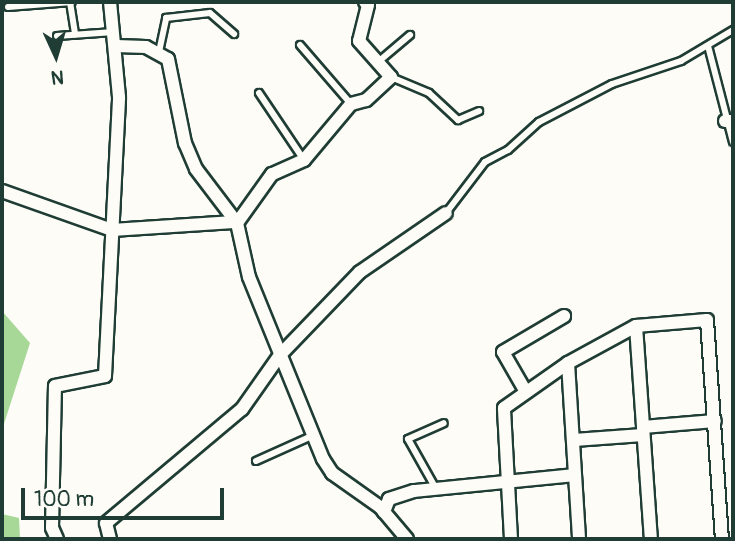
<!DOCTYPE html>
<html>
<head>
<meta charset="utf-8">
<style>
	body { margin:0 }
	#map { position:relative; width:735px; height:541px; overflow:hidden; background:#fdfcf7; font-family:Pangolin,sans-serif }
	div>[style] { position:absolute }
	[style*='--x'] { left:calc(var(--x)*1px); top:calc(var(--y)*1px); width:calc(var(--w)*1px); rotate:calc(var(--a)*1deg) }
	.green>* { inset:0; background:#a7d898 }
	.roads { filter:drop-shadow(2px 0 #1f3d34) drop-shadow(-2px 0 #1f3d34) drop-shadow(0 2px #1f3d34) drop-shadow(0 -2px #1f3d34) }
	.service>* { height:6px; margin:-3px; padding:0 3px; transform-origin:3px; border-radius:3px; background:#fdfcf7 }
	.minor>* { height:12px; margin:-6px; padding:0 6px; transform-origin:6px; border-radius:6px; background:#fdfcf7 }
	span { translate:-50% -50%; white-space:nowrap; text-align:center; line-height:1.15; -webkit-text-stroke:7px #fdfcf7; paint-order:stroke }
	.frame { position:absolute; inset:0; border:4px solid #1f3d34; pointer-events:none }
	.north { position:absolute; left:21px; top:21px; width:70px; height:70px; -webkit-text-stroke:5px #fdfcf7; paint-order:stroke; rotate:176deg; font-size:19px; font-weight:700; line-height:28px; text-align:center; color:#1f3d34 }
	.north::after { content:''; display:block; margin:auto; width:24px; height:32px; background:#1f3d34; clip-path:polygon(50% 0,100% 100%,50% 72%,0 100%) }
	.scale { position:absolute; left:21px; top:488px; width:203px; height:32px; box-sizing:border-box; border:4px solid #1f3d34; border-top:0; padding-left:9px; font-size:21px; line-height:24px; white-space:nowrap; color:#1f3d34; -webkit-text-stroke:5px #fdfcf7; paint-order:stroke }
</style>
</head>
<body>
<div id="map">
	<div class="green">
		<div style="clip-path:polygon(2px 311px,30px 343px,2px 430px)"></div>
		<div style="clip-path:polygon(2px 514px,19px 518px,20px 539px,2px 539px)"></div>
	</div>
	<div class="roads">
		<div class="service">
			<div style="--x:70;--y:2;--w:33;--a:81"></div>
			<div style="--x:8;--y:7;--w:64;--a:-4.5"></div>
			<div style="--x:57;--y:36;--w:57;--a:-4"></div>
			<div style="--x:300;--y:45;--w:78;--a:49.2"></div>
			<div style="--x:708;--y:46;--w:99;--a:75.4"></div>
			<div style="--x:159;--y:52;--w:35;--a:-78"></div>
			<div style="--x:166;--y:18;--w:44;--a:-6.5"></div>
			<div style="--x:210;--y:13;--w:32;--a:41"></div>
			<div style="--x:378;--y:62;--w:42;--a:-40.2"></div>
			<div style="--x:391;--y:77;--w:41;--a:22.8"></div>
			<div style="--x:429;--y:93;--w:40;--a:43"></div>
			<div style="--x:458;--y:120;--w:23;--a:-23"></div>
			<div style="--x:259;--y:93;--w:81;--a:56.1"></div>
			<div style="--x:446;--y:213;--w:64;--a:-52.6"></div>
			<div style="--x:485;--y:162;--w:26;--a:-28"></div>
			<div style="--x:508;--y:150;--w:42;--a:-42.1"></div>
			<div style="--x:539;--y:122;--w:82;--a:-27.5"></div>
			<div style="--x:612;--y:84;--w:73;--a:-18.4"></div>
			<div style="--x:681;--y:61;--w:61;--a:-30.8"></div>
			<div style="--x:256;--y:461;--w:61;--a:-24.1"></div>
			<div style="--x:435;--y:487;--w:55;--a:-119.4"></div>
			<div style="--x:408;--y:439;--w:39;--a:-24"></div>
		</div>
		<div class="minor">
			<div style="--x:365;--y:2;--w:4;--a:45"></div>
			<div style="--x:368;--y:5;--w:37;--a:104"></div>
			<div style="--x:359;--y:41;--w:48;--a:48.4"></div>
			<div style="--x:391;--y:77;--w:34;--a:137"></div>
			<div style="--x:366;--y:100;--w:16;--a:165"></div>
			<div style="--x:351;--y:104;--w:73;--a:130"></div>
			<div style="--x:304;--y:160;--w:35;--a:156"></div>
			<div style="--x:272;--y:174;--w:60;--a:125.5"></div>
			<div style="--x:237;--y:223;--w:55;--a:77.5"></div>
			<div style="--x:249;--y:277;--w:196;--a:67.9"></div>
			<div style="--x:323;--y:459;--w:17;--a:57"></div>
			<div style="--x:332;--y:473;--w:59;--a:35.3"></div>
			<div style="--x:380;--y:507;--w:42;--a:49.8"></div>
			<div style="--x:116;--y:46;--w:30;--a:2"></div>
			<div style="--x:146;--y:47;--w:25;--a:29"></div>
			<div style="--x:168;--y:59;--w:86;--a:78.6"></div>
			<div style="--x:185;--y:143;--w:28;--a:67"></div>
			<div style="--x:196;--y:169;--w:68;--a:52.8"></div>
			<div style="--x:725;--y:121;--w:8;--a:0"></div>
			<div style="--x:2;--y:191;--w:117;--a:19.5"></div>
			<div style="--x:112;--y:230;--w:122;--a:-3.8"></div>
			<div style="--x:636;--y:326;--w:214;--a:86"></div>
			<div style="--x:568;--y:363;--w:176;--a:86.4"></div>
			<div style="--x:526;--y:392;--w:46;--a:-119.9"></div>
			<div style="--x:503;--y:352;--w:71;--a:-30.5"></div>
			<div style="--x:643;--y:427;--w:72;--a:-4.8"></div>
			<div style="--x:574;--y:440;--w:69;--a:-4.1"></div>
			<div style="--x:384;--y:512;--w:14;--a:-69"></div>
			<div style="--x:389;--y:499;--w:26;--a:-18"></div>
			<div style="--x:414;--y:491;--w:161;--a:-5.7"></div>
			<div style="--x:57;--y:539;--w:12;--a:-114"></div>
			<div style="--x:52;--y:528;--w:142;--a:-88.8"></div>
			<div style="--x:55;--y:386;--w:51;--a:-11.3"></div>
			<div style="--x:105;--y:376;--w:279;--a:-87.1"></div>
			<div style="--x:119;--y:97;--w:95;--a:-95.4"></div>
			<div style="--x:110;--y:539;--w:16;--a:-104"></div>
			<div style="--x:106;--y:523;--w:177;--a:-40"></div>
			<div style="--x:242;--y:409;--w:66;--a:-54.9"></div>
			<div style="--x:280;--y:355;--w:115;--a:-46.1"></div>
			<div style="--x:360;--y:272;--w:104;--a:-34.5"></div>
			<div style="--x:511;--y:539;--w:131;--a:-93.1"></div>
			<div style="--x:504;--y:408;--w:78;--a:-35.1"></div>
			<div style="--x:568;--y:363;--w:77;--a:-28.6"></div>
			<div style="--x:636;--y:326;--w:71;--a:-4.8"></div>
			<div style="--x:707;--y:320;--w:220;--a:86.1"></div>
		</div>
	</div>
	<div class="frame"></div>
	<div class="north">N</div>
	<div class="scale">100 m</div>
</div>
</body>
</html>
